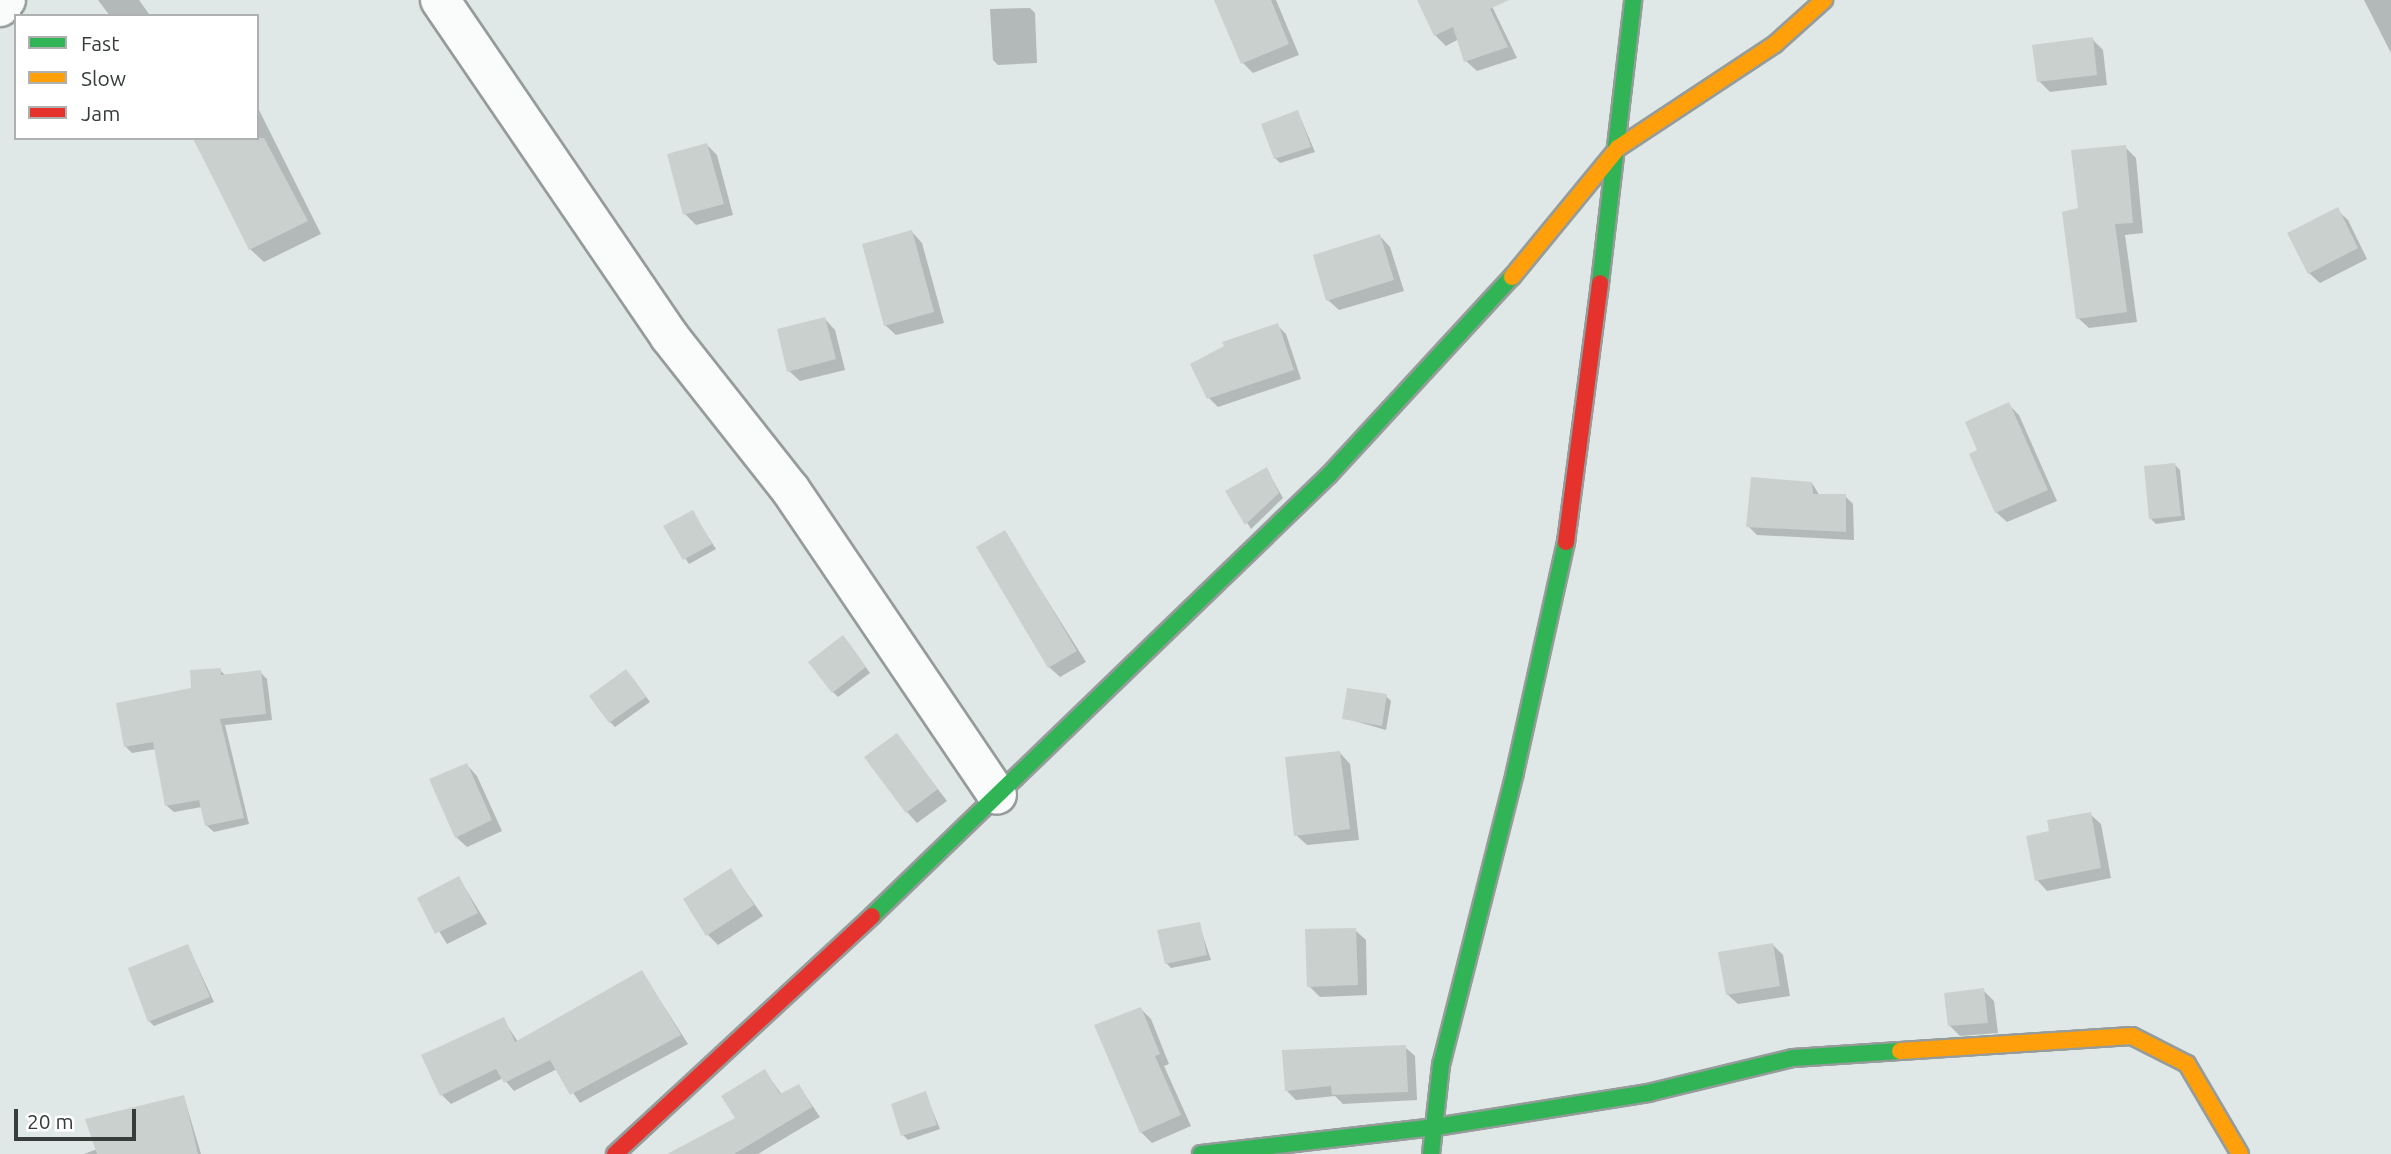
<!DOCTYPE html>
<html>
<head>
<meta charset="utf-8">
<style>
	body { margin:0 }
	#map { position:relative; width:2391px; height:1154px; overflow:hidden; background:#dfe8e6; font-family:Ubuntu,sans-serif }
	div>[style] { position:absolute }
	[style*='--x'] { left:calc(var(--x)*1px); top:calc(var(--y)*1px); width:calc(var(--w)*1px); rotate:calc(var(--a)*1deg) }
	.shadow>* { inset:0; background:#0003 }
	.building>* { inset:0; background:#cad0cd }
	.roads { filter:drop-shadow(2px 0 #959c9a) drop-shadow(-2px 0 #959c9a) drop-shadow(0 2px #959c9a) drop-shadow(0 -2px #959c9a) }
	.street>* { height:38px; margin:-19px; padding:0 19px; transform-origin:19px; border-radius:19px; background:#fafcfb }
	.fast>* { height:16px; margin:-8px; padding:0 8px; transform-origin:8px; border-radius:8px; background:#30b455 }
	.slow>* { height:16px; margin:-8px; padding:0 8px; transform-origin:8px; border-radius:8px; background:#ff9f0a }
	.jam>* { height:16px; margin:-8px; padding:0 8px; transform-origin:8px; border-radius:8px; background:#e5322d }
	span { translate:-50% -50%; white-space:nowrap; text-align:center; line-height:1.15; -webkit-text-stroke:6px #fff; paint-order:stroke }
	.legend { position:absolute; left:14px; top:14px; width:245px; height:126px; box-sizing:border-box; background:#fff; border:2px solid #afb1b1; margin:0; padding:9px 12px; list-style:none; font-size:21px; color:#363d3b }
	.legend li { display:flex; align-items:center; gap:14px; height:35px }
	.legend b { width:35px; border:2px solid #afb1b1 }
	.scale { position:absolute; left:14px; top:1109px; width:122px; height:32px; box-sizing:border-box; border:4px solid #363d3b; border-top:0; padding-left:9px; font-size:21px; line-height:24px; white-space:nowrap; color:#363d3b; -webkit-text-stroke:5px #fff; paint-order:stroke }
</style>
</head>
<body>
<div id="map">
	<div class="shadow">
		<div style="clip-path:polygon(98px 0,139px 0,149px 14px,110px 16px)"></div>
		<div style="clip-path:polygon(1221px 0,1276px 0,1299px 55px,1253px 73px,1243px 63px)"></div>
		<div style="clip-path:polygon(1419px 0,1489px 0,1517px 58px,1477px 71px,1466px 61px,1459px 39px,1446px 46px,1435px 35px)"></div>
		<div style="clip-path:polygon(2364px 0,2391px 0,2391px 53px)"></div>
		<div style="clip-path:polygon(1030px 8px,1035px 13px,1037px 63px,998px 65px,993px 60px,990px 9px)"></div>
		<div style="clip-path:polygon(2092px 39px,2103px 50px,2107px 85px,2050px 92px,2039px 81px)"></div>
		<div style="clip-path:polygon(257px 106px,321px 234px,264px 262px,250px 249px,193px 138px,257px 138px)"></div>
		<div style="clip-path:polygon(1298px 112px,1315px 152px,1280px 163px,1275px 158px)"></div>
		<div style="clip-path:polygon(707px 145px,717px 155px,733px 215px,696px 225px,685px 214px)"></div>
		<div style="clip-path:polygon(2125px 147px,2136px 158px,2143px 233px,2125px 235px,2137px 322px,2089px 328px,2078px 318px,2079px 210px)"></div>
		<div style="clip-path:polygon(2337px 210px,2348px 220px,2367px 259px,2320px 283px,2309px 273px)"></div>
		<div style="clip-path:polygon(912px 232px,922px 243px,944px 323px,896px 335px,885px 325px)"></div>
		<div style="clip-path:polygon(1380px 236px,1390px 247px,1404px 291px,1339px 310px,1328px 300px)"></div>
		<div style="clip-path:polygon(825px 319px,835px 330px,845px 370px,800px 381px,789px 371px)"></div>
		<div style="clip-path:polygon(1277px 325px,1286px 334px,1301px 379px,1218px 407px,1209px 398px)"></div>
		<div style="clip-path:polygon(2009px 405px,2019px 415px,2057px 501px,2007px 522px,1996px 512px,1979px 451px)"></div>
		<div style="clip-path:polygon(2175px 465px,2180px 470px,2185px 520px,2156px 524px,2151px 519px)"></div>
		<div style="clip-path:polygon(1267px 470px,1283px 498px,1251px 529px,1228px 492px)"></div>
		<div style="clip-path:polygon(1812px 483px,1820px 496px,1845px 496px,1853px 504px,1854px 540px,1757px 535px,1748px 526px)"></div>
		<div style="clip-path:polygon(692px 512px,716px 549px,689px 564px,665px 527px)"></div>
		<div style="clip-path:polygon(1004px 532px,1086px 662px,1060px 677px,1049px 667px)"></div>
		<div style="clip-path:polygon(848px 642px,870px 673px,838px 697px,833px 692px)"></div>
		<div style="clip-path:polygon(220px 670px,226px 676px,260px 672px,267px 679px,272px 720px,225px 725px,249px 824px,214px 832px,207px 826px,202px 807px,174px 812px,167px 806px,156px 749px,132px 753px,125px 746px)"></div>
		<div style="clip-path:polygon(631px 676px,650px 702px,615px 727px,610px 722px)"></div>
		<div style="clip-path:polygon(1386px 696px,1391px 701px,1386px 730px,1344px 718px)"></div>
		<div style="clip-path:polygon(897px 736px,947px 801px,917px 823px,907px 812px)"></div>
		<div style="clip-path:polygon(1340px 753px,1350px 764px,1359px 840px,1307px 845px,1296px 835px)"></div>
		<div style="clip-path:polygon(467px 765px,477px 776px,502px 831px,467px 847px,456px 837px)"></div>
		<div style="clip-path:polygon(2090px 814px,2101px 824px,2111px 878px,2047px 891px,2037px 880px,2051px 833px)"></div>
		<div style="clip-path:polygon(731px 871px,763px 916px,718px 945px,708px 935px)"></div>
		<div style="clip-path:polygon(459px 878px,487px 924px,447px 944px,419px 899px)"></div>
		<div style="clip-path:polygon(1199px 924px,1211px 960px,1171px 968px,1166px 963px)"></div>
		<div style="clip-path:polygon(1355px 930px,1366px 940px,1367px 995px,1320px 997px,1309px 986px)"></div>
		<div style="clip-path:polygon(1772px 944px,1783px 955px,1790px 996px,1738px 1004px,1727px 994px)"></div>
		<div style="clip-path:polygon(188px 946px,214px 1002px,154px 1026px,149px 1021px)"></div>
		<div style="clip-path:polygon(642px 972px,688px 1044px,580px 1103px,557px 1069px,514px 1091px,503px 1078px,451px 1104px,442px 1095px,503px 1019px,518px 1042px)"></div>
		<div style="clip-path:polygon(1983px 990px,1994px 1001px,1998px 1033px,1960px 1036px,1949px 1025px)"></div>
		<div style="clip-path:polygon(1141px 1009px,1151px 1019px,1169px 1064px,1164px 1066px,1191px 1126px,1152px 1143px,1141px 1132px)"></div>
		<div style="clip-path:polygon(1405px 1047px,1415px 1056px,1417px 1100px,1343px 1104px,1335px 1096px,1296px 1100px,1287px 1091px)"></div>
		<div style="clip-path:polygon(765px 1071px,782px 1095px,799px 1086px,820px 1117px,758px 1154px,673px 1154px,737px 1119px)"></div>
		<div style="clip-path:polygon(925px 1093px,940px 1129px,908px 1140px,903px 1135px)"></div>
		<div style="clip-path:polygon(184px 1097px,201px 1154px,84px 1154px,97px 1149px)"></div>
	</div>
	<div class="building">
		<div style="clip-path:polygon(1214px 0,1271px 0,1289px 44px,1241px 64px)"></div>
		<div style="clip-path:polygon(1417px 0,1509px 0,1490px 9px,1508px 47px,1464px 62px,1453px 27px,1434px 36px)"></div>
		<div style="clip-path:polygon(2093px 37px,2097px 75px,2037px 82px,2032px 45px)"></div>
		<div style="clip-path:polygon(1298px 110px,1311px 147px,1274px 159px,1261px 124px)"></div>
		<div style="clip-path:polygon(193px 138px,264px 138px,308px 221px,249px 250px)"></div>
		<div style="clip-path:polygon(707px 143px,724px 204px,683px 215px,667px 154px)"></div>
		<div style="clip-path:polygon(2126px 145px,2133px 223px,2115px 224px,2127px 312px,2076px 319px,2062px 212px,2078px 208px,2071px 150px)"></div>
		<div style="clip-path:polygon(2338px 207px,2358px 248px,2308px 274px,2287px 233px)"></div>
		<div style="clip-path:polygon(912px 230px,934px 312px,884px 326px,862px 244px)"></div>
		<div style="clip-path:polygon(1380px 234px,1394px 280px,1326px 301px,1313px 255px)"></div>
		<div style="clip-path:polygon(825px 317px,836px 359px,787px 372px,777px 329px)"></div>
		<div style="clip-path:polygon(1278px 323px,1294px 370px,1207px 399px,1190px 364px,1224px 346px,1222px 342px)"></div>
		<div style="clip-path:polygon(2009px 402px,2048px 490px,1995px 513px,1969px 454px,1977px 450px,1965px 422px)"></div>
		<div style="clip-path:polygon(2175px 463px,2181px 516px,2149px 519px,2144px 466px)"></div>
		<div style="clip-path:polygon(1267px 467px,1279px 493px,1245px 525px,1225px 491px)"></div>
		<div style="clip-path:polygon(1751px 477px,1812px 482px,1813px 494px,1846px 494px,1846px 532px,1746px 527px)"></div>
		<div style="clip-path:polygon(693px 510px,712px 544px,683px 560px,663px 526px)"></div>
		<div style="clip-path:polygon(1005px 530px,1077px 651px,1048px 668px,976px 547px)"></div>
		<div style="clip-path:polygon(843px 635px,866px 667px,832px 693px,808px 662px)"></div>
		<div style="clip-path:polygon(221px 668px,221px 675px,261px 670px,266px 714px,220px 719px,244px 818px,205px 826px,199px 800px,165px 806px,153px 742px,124px 747px,116px 703px,191px 688px,190px 670px)"></div>
		<div style="clip-path:polygon(626px 669px,646px 697px,609px 723px,589px 696px)"></div>
		<div style="clip-path:polygon(1347px 688px,1387px 694px,1382px 726px,1342px 719px)"></div>
		<div style="clip-path:polygon(897px 733px,938px 789px,906px 813px,864px 757px)"></div>
		<div style="clip-path:polygon(1340px 751px,1350px 829px,1294px 836px,1285px 757px)"></div>
		<div style="clip-path:polygon(467px 763px,492px 820px,455px 838px,429px 779px)"></div>
		<div style="clip-path:polygon(2091px 812px,2101px 868px,2035px 881px,2026px 836px,2049px 831px,2047px 820px)"></div>
		<div style="clip-path:polygon(731px 868px,754px 905px,706px 936px,683px 899px)"></div>
		<div style="clip-path:polygon(459px 876px,478px 913px,435px 934px,417px 898px)"></div>
		<div style="clip-path:polygon(1200px 922px,1207px 955px,1165px 964px,1157px 930px)"></div>
		<div style="clip-path:polygon(1356px 928px,1358px 985px,1307px 987px,1305px 929px)"></div>
		<div style="clip-path:polygon(1773px 943px,1780px 986px,1726px 995px,1718px 952px)"></div>
		<div style="clip-path:polygon(188px 944px,210px 997px,148px 1022px,128px 968px)"></div>
		<div style="clip-path:polygon(642px 970px,681px 1035px,570px 1095px,550px 1060px,504px 1083px,496px 1069px,440px 1096px,421px 1055px,504px 1017px,515px 1042px)"></div>
		<div style="clip-path:polygon(1984px 988px,1988px 1023px,1948px 1026px,1944px 993px)"></div>
		<div style="clip-path:polygon(1141px 1007px,1160px 1054px,1155px 1056px,1181px 1115px,1140px 1133px,1094px 1025px)"></div>
		<div style="clip-path:polygon(1406px 1045px,1408px 1092px,1332px 1095px,1331px 1086px,1285px 1091px,1282px 1050px)"></div>
		<div style="clip-path:polygon(765px 1069px,780px 1094px,799px 1084px,812px 1107px,734px 1154px,667px 1154px,735px 1118px,721px 1096px)"></div>
		<div style="clip-path:polygon(926px 1091px,937px 1125px,901px 1136px,891px 1104px)"></div>
		<div style="clip-path:polygon(184px 1095px,198px 1154px,97px 1154px,85px 1119px)"></div>
	</div>
	<div class="roads">
		<div class="street">
			<div style="--x:440;--y:0;--w:407;--a:55.7"></div>
			<div style="--x:669;--y:336;--w:195;--a:51.7"></div>
			<div style="--x:790;--y:489;--w:369;--a:55.9"></div>
			<div style="--x:0;--y:7;--w:9;--a:-49"></div>
		</div>
		<div class="fast">
			<div style="--x:1600;--y:283;--w:285;--a:-83.3"></div>
			<div style="--x:872;--y:916;--w:635;--a:-43.98"></div>
			<div style="--x:1329;--y:475;--w:270;--a:-47.3"></div>
			<div style="--x:1201;--y:1154;--w:237;--a:-6.6"></div>
			<div style="--x:1436;--y:1127;--w:215;--a:-9.1"></div>
			<div style="--x:1648;--y:1093;--w:149;--a:-13.6"></div>
			<div style="--x:1793;--y:1058;--w:107;--a:-3.7"></div>
			<div style="--x:1431;--y:1154;--w:90;--a:-83.6"></div>
			<div style="--x:1441;--y:1065;--w:302;--a:-75.8"></div>
			<div style="--x:1515;--y:772;--w:236;--a:-77.5"></div>
		</div>
		<div class="slow">
			<div style="--x:1512;--y:277;--w:167;--a:-50.6"></div>
			<div style="--x:1618;--y:148;--w:188;--a:-33.5"></div>
			<div style="--x:1775;--y:44;--w:66;--a:-41.9"></div>
			<div style="--x:1900;--y:1051;--w:232;--a:-3.7"></div>
			<div style="--x:2132;--y:1036;--w:62;--a:27"></div>
			<div style="--x:2187;--y:1064;--w:104;--a:59.5"></div>
		</div>
		<div class="jam">
			<div style="--x:1566;--y:542;--w:261;--a:-82.5"></div>
			<div style="--x:615;--y:1154;--w:350;--a:-42.8"></div>
		</div>
	</div>
	<ul class="legend">
	<li><b style="height:9px;background:#30b455"></b>Fast</li>
	<li><b style="height:9px;background:#ff9f0a"></b>Slow</li>
	<li><b style="height:9px;background:#e5322d"></b>Jam</li>
	</ul>
	<div class="scale">20 m</div>
</div>
</body>
</html>
